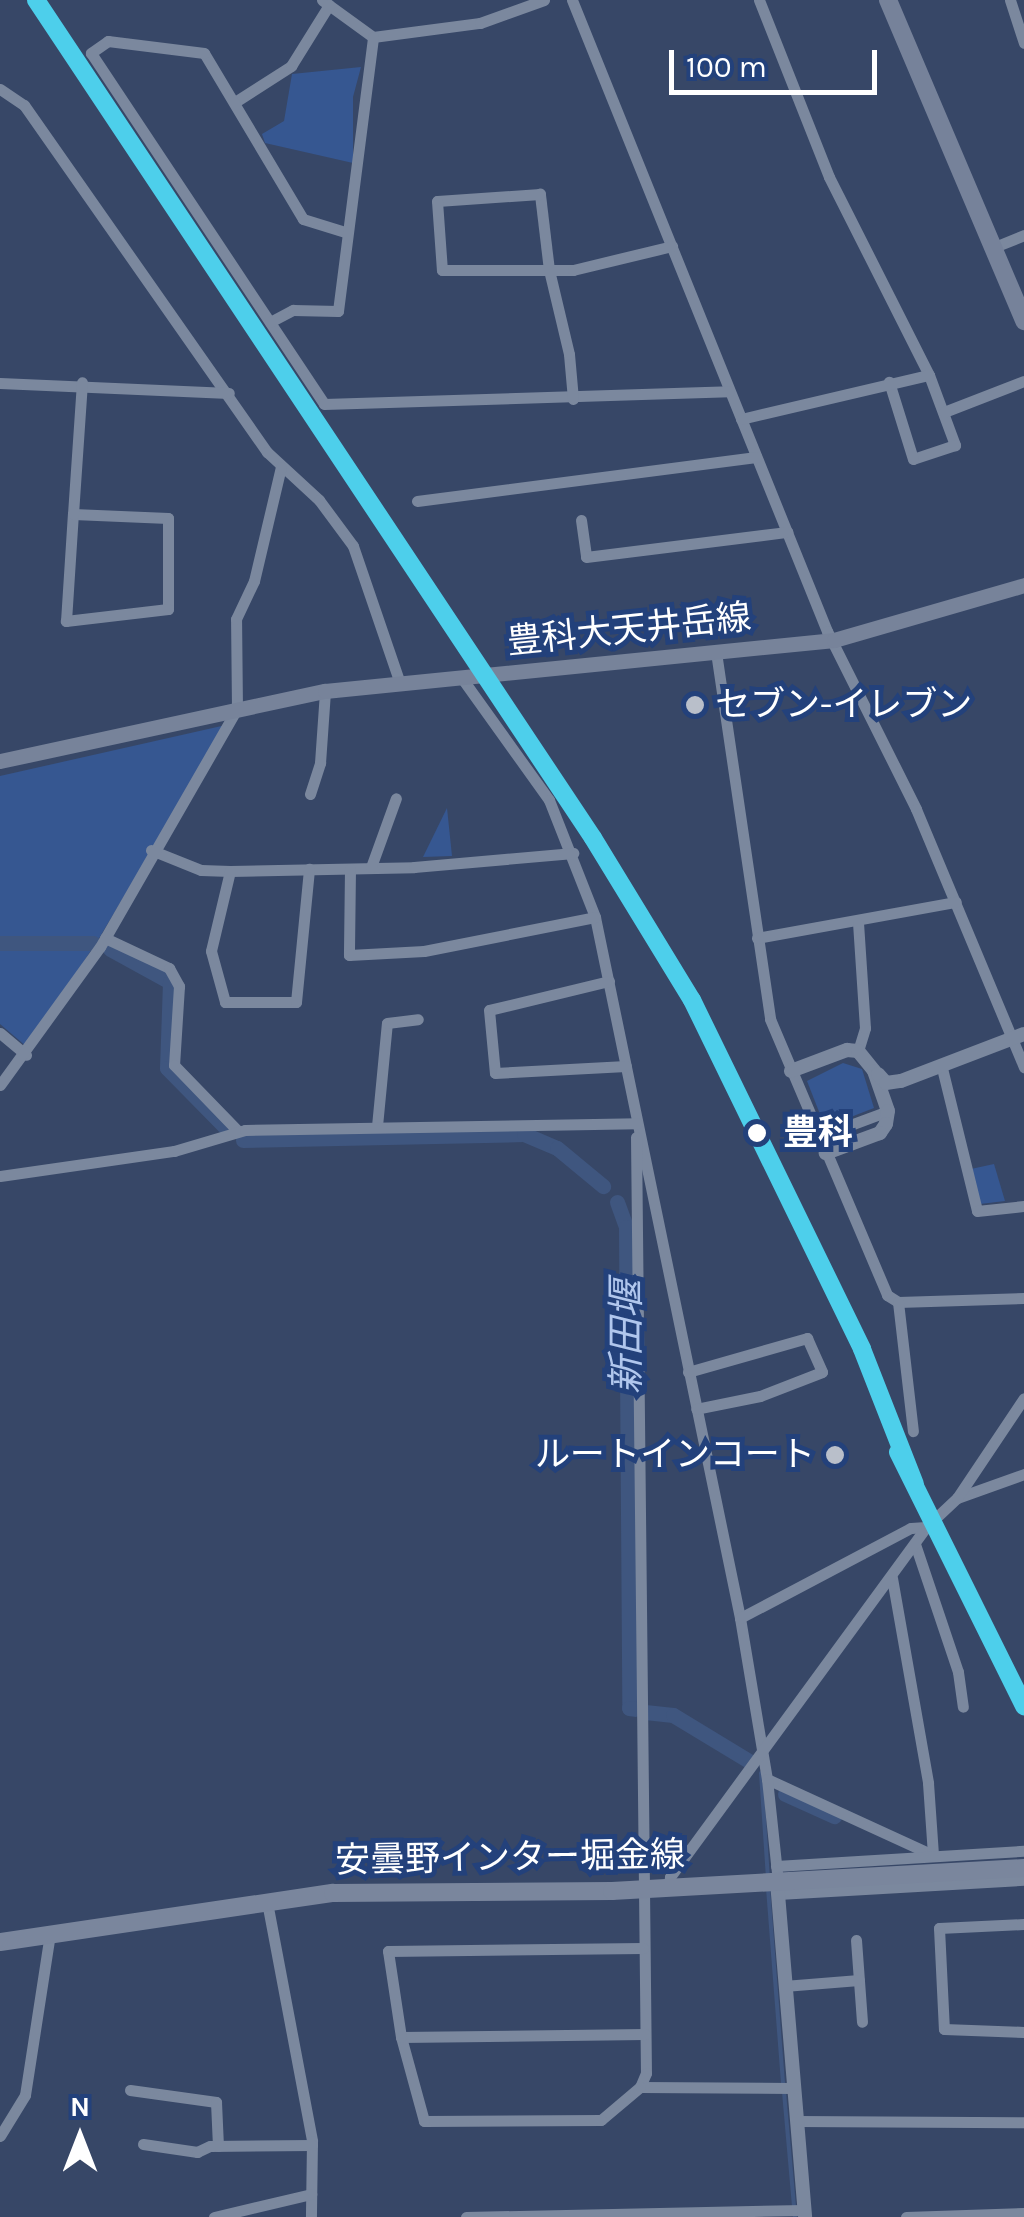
<!DOCTYPE html>
<html>
<head>
<meta charset="utf-8">
<style>
	body { margin:0 }
	#map { position:relative; width:1024px; height:2217px; overflow:hidden; background:#374767; font-family:Karla,"Noto Sans JP",sans-serif }
	div>[style] { position:absolute }
	[style*='--x'] { left:calc(var(--x)*1px); top:calc(var(--y)*1px); width:calc(var(--w)*1px); rotate:calc(var(--a)*1deg) }
	.green>* { inset:0; background:#365791 }
	.stream>* { height:4px; margin:-2px; padding:0 2px; transform-origin:2px; border-radius:2px; background:#3f567f }
	.canal>* { height:15px; margin:-7.5px; padding:0 7.5px; transform-origin:7.5px; border-radius:7.5px; background:#3f567f }
	.minor>* { height:11px; margin:-5.5px; padding:0 5.5px; transform-origin:5.5px; border-radius:5.5px; background:#7b889e }
	.tertiary>* { height:14px; margin:-7px; padding:0 7px; transform-origin:7px; border-radius:7px; background:#7b889e }
	.secondary>* { height:15px; margin:-7.5px; padding:0 7.5px; transform-origin:7.5px; border-radius:7.5px; background:#77839a }
	.primary>* { height:18px; margin:-9px; padding:0 9px; transform-origin:9px; border-radius:9px; background:#7a869d }
	.trunk>* { height:18px; margin:-9px; padding:0 9px; transform-origin:9px; border-radius:9px; background:#76829a }
	.rail-1>* { height:18px; margin:-9px; padding:0 9px; transform-origin:9px; border-radius:9px; background:#4dcfeb }
	.dots>* { width:28px; height:28px; translate:-50% -50%; box-sizing:border-box; border:5px solid #23417b; border-radius:50% }
	span { translate:-50% -50%; white-space:nowrap; text-align:center; line-height:1.15; -webkit-text-stroke:10px #23417b; paint-order:stroke }
	.street-label { font-size:35px; color:#fff }
	.poi-label { font-size:35px; color:#fff }
	.left { translate:0 -50%; text-align:left }
	.right { translate:-100% -50%; text-align:right }
	.stop-label { font-size:35px; color:#fff; font-weight:700 }
	.water-label { font-size:38px; color:#b1c7ed; font-style:italic }
	.north { position:absolute; left:30px; top:2087px; width:100px; height:100px; -webkit-text-stroke:8px #23417b; paint-order:stroke; rotate:0deg; font-size:28px; font-weight:700; line-height:40px; text-align:center; color:#fff }
	.north::after { content:''; display:block; margin:auto; width:35px; height:45px; background:#fff; clip-path:polygon(50% 0,100% 100%,50% 72%,0 100%) }
	.scale { position:absolute; left:669px; top:50px; width:208px; height:45px; box-sizing:border-box; border:5px solid #fff; border-top:0; padding-left:12px; font-size:30px; line-height:35px; white-space:nowrap; color:#fff; -webkit-text-stroke:8px #23417b; paint-order:stroke }
</style>
</head>
<body>
<div id="map">
	<div class="green">
		<div style="clip-path:polygon(361px 67px,353px 97px,353px 163px,265px 143px,262px 134px,284px 121px,292px 74px)"></div>
		<div style="clip-path:polygon(226px 725px,98px 940px,27px 1047px,0 1024px,0 776px)"></div>
		<div style="clip-path:polygon(447px 808px,452px 856px,423px 857px)"></div>
		<div style="clip-path:polygon(843px 1063px,862px 1069px,874px 1108px,825px 1127px,807px 1081px)"></div>
		<div style="clip-path:polygon(994px 1164px,1005px 1201px,980px 1204px,971px 1169px)"></div>
	</div>
	<div class="stream">
		<div style="--x:761;--y:1773;--w:105;--a:86.2"></div>
		<div style="--x:768;--y:1888;--w:196;--a:85.6"></div>
		<div style="--x:784;--y:2092;--w:125;--a:85"></div>
	</div>
	<div class="canal">
		<div style="--x:0;--y:943;--w:93;--a:0"></div>
		<div style="--x:110;--y:949;--w:68;--a:28.8"></div>
		<div style="--x:170;--y:982;--w:86;--a:92"></div>
		<div style="--x:167;--y:1068;--w:81;--a:45.5"></div>
		<div style="--x:243;--y:1140;--w:281;--a:-1.2"></div>
		<div style="--x:524;--y:1134;--w:36;--a:23"></div>
		<div style="--x:557;--y:1148;--w:60;--a:39.6"></div>
		<div style="--x:617;--y:1202;--w:27;--a:70"></div>
		<div style="--x:626;--y:1227;--w:481;--a:89.6"></div>
		<div style="--x:629;--y:1708;--w:6;--a:9"></div>
		<div style="--x:645;--y:1712;--w:28;--a:6"></div>
		<div style="--x:673;--y:1715;--w:89;--a:31.2"></div>
		<div style="--x:785;--y:1794;--w:54;--a:24.2"></div>
	</div>
	<div class="minor">
		<div style="--x:322;--y:0;--w:63;--a:36"></div>
		<div style="--x:373;--y:37;--w:108;--a:-7.5"></div>
		<div style="--x:480;--y:23;--w:68;--a:-19.8"></div>
		<div style="--x:572;--y:0;--w:681;--a:68"></div>
		<div style="--x:827;--y:631;--w:199;--a:63.4"></div>
		<div style="--x:916;--y:809;--w:280;--a:67.3"></div>
		<div style="--x:759;--y:0;--w:190;--a:68.4"></div>
		<div style="--x:829;--y:177;--w:222;--a:63.2"></div>
		<div style="--x:929;--y:375;--w:75;--a:69.6"></div>
		<div style="--x:955;--y:445;--w:44;--a:161.6"></div>
		<div style="--x:913;--y:459;--w:81;--a:-107.3"></div>
		<div style="--x:1010;--y:0;--w:45;--a:72"></div>
		<div style="--x:0;--y:89;--w:29;--a:34"></div>
		<div style="--x:24;--y:105;--w:424;--a:55"></div>
		<div style="--x:267;--y:452;--w:71;--a:42.7"></div>
		<div style="--x:319;--y:500;--w:57;--a:53.5"></div>
		<div style="--x:353;--y:546;--w:145;--a:71.1"></div>
		<div style="--x:235;--y:102;--w:67;--a:-32.7"></div>
		<div style="--x:291;--y:66;--w:72;--a:-58.1"></div>
		<div style="--x:345;--y:232;--w:44;--a:-162.8"></div>
		<div style="--x:303;--y:219;--w:193;--a:-120.8"></div>
		<div style="--x:204;--y:53;--w:97;--a:-172.9"></div>
		<div style="--x:108;--y:41;--w:21;--a:145"></div>
		<div style="--x:91;--y:53;--w:421;--a:56.4"></div>
		<div style="--x:324;--y:404;--w:405;--a:-1.8"></div>
		<div style="--x:992;--y:248;--w:35;--a:-22"></div>
		<div style="--x:270;--y:322;--w:26;--a:-28"></div>
		<div style="--x:293;--y:310;--w:45;--a:1.3"></div>
		<div style="--x:338;--y:311;--w:276;--a:-82.7"></div>
		<div style="--x:0;--y:383;--w:229;--a:2.5"></div>
		<div style="--x:573;--y:399;--w:45;--a:-95.1"></div>
		<div style="--x:569;--y:354;--w:86;--a:-103.4"></div>
		<div style="--x:549;--y:270;--w:77;--a:-96.8"></div>
		<div style="--x:540;--y:194;--w:103;--a:176.1"></div>
		<div style="--x:437;--y:201;--w:69;--a:85.9"></div>
		<div style="--x:442;--y:270;--w:131;--a:0"></div>
		<div style="--x:573;--y:270;--w:102;--a:-13.6"></div>
		<div style="--x:944;--y:412;--w:86;--a:-21.2"></div>
		<div style="--x:741;--y:419;--w:193;--a:-13.2"></div>
		<div style="--x:417;--y:501;--w:342;--a:-7.4"></div>
		<div style="--x:73;--y:514;--w:95;--a:2.4"></div>
		<div style="--x:168;--y:518;--w:91;--a:90"></div>
		<div style="--x:168;--y:609;--w:103;--a:173.3"></div>
		<div style="--x:66;--y:621;--w:107;--a:-86.3"></div>
		<div style="--x:73;--y:514;--w:132;--a:-86.1"></div>
		<div style="--x:581;--y:520;--w:37;--a:82"></div>
		<div style="--x:586;--y:557;--w:203;--a:-7.1"></div>
		<div style="--x:716;--y:652;--w:371;--a:81.6"></div>
		<div style="--x:770;--y:1019;--w:300;--a:67"></div>
		<div style="--x:887;--y:1295;--w:13;--a:32"></div>
		<div style="--x:898;--y:1302;--w:126;--a:-1.8"></div>
		<div style="--x:461;--y:677;--w:151;--a:54.4"></div>
		<div style="--x:549;--y:800;--w:126;--a:68.5"></div>
		<div style="--x:595;--y:917;--w:716;--a:78.31"></div>
		<div style="--x:740;--y:1618;--w:163;--a:80.5"></div>
		<div style="--x:767;--y:1779;--w:183;--a:24.6"></div>
		<div style="--x:310;--y:794;--w:33;--a:-72"></div>
		<div style="--x:320;--y:763;--w:72;--a:-86"></div>
		<div style="--x:151;--y:850;--w:54;--a:21.8"></div>
		<div style="--x:201;--y:870;--w:29;--a:2"></div>
		<div style="--x:230;--y:871;--w:184;--a:-1.2"></div>
		<div style="--x:414;--y:867;--w:160;--a:-5"></div>
		<div style="--x:371;--y:867;--w:73;--a:-70.1"></div>
		<div style="--x:350;--y:869;--w:86;--a:90.7"></div>
		<div style="--x:349;--y:955;--w:75;--a:-3.1"></div>
		<div style="--x:424;--y:951;--w:174;--a:-11.2"></div>
		<div style="--x:230;--y:871;--w:82;--a:103.4"></div>
		<div style="--x:211;--y:951;--w:53;--a:74.6"></div>
		<div style="--x:225;--y:1002;--w:71;--a:0"></div>
		<div style="--x:296;--y:1002;--w:134;--a:-84.4"></div>
		<div style="--x:105;--y:938;--w:71;--a:25.1"></div>
		<div style="--x:169;--y:968;--w:21;--a:61"></div>
		<div style="--x:179;--y:986;--w:79;--a:93.6"></div>
		<div style="--x:174;--y:1065;--w:92;--a:45.9"></div>
		<div style="--x:757;--y:938;--w:202;--a:-10.3"></div>
		<div style="--x:609;--y:981;--w:123;--a:166.4"></div>
		<div style="--x:489;--y:1010;--w:63;--a:84.6"></div>
		<div style="--x:495;--y:1073;--w:131;--a:-3.1"></div>
		<div style="--x:0;--y:1033;--w:34;--a:40"></div>
		<div style="--x:858;--y:1051;--w:24;--a:-73"></div>
		<div style="--x:865;--y:1028;--w:105;--a:-93.8"></div>
		<div style="--x:941;--y:1064;--w:151;--a:76.2"></div>
		<div style="--x:977;--y:1211;--w:47;--a:-6.1"></div>
		<div style="--x:0;--y:1085;--w:170;--a:-54.1"></div>
		<div style="--x:100;--y:947;--w:275;--a:-60.1"></div>
		<div style="--x:237;--y:709;--w:90;--a:-90.6"></div>
		<div style="--x:236;--y:619;--w:42;--a:-64.7"></div>
		<div style="--x:254;--y:581;--w:117;--a:-76.7"></div>
		<div style="--x:377;--y:1126;--w:103;--a:-84.5"></div>
		<div style="--x:387;--y:1023;--w:31;--a:-7"></div>
		<div style="--x:636;--y:1137;--w:936;--a:89.39"></div>
		<div style="--x:646;--y:2073;--w:15;--a:113"></div>
		<div style="--x:640;--y:2087;--w:152;--a:0.4"></div>
		<div style="--x:818;--y:1137;--w:75;--a:-20.4"></div>
		<div style="--x:0;--y:1176;--w:176;--a:-8.2"></div>
		<div style="--x:174;--y:1151;--w:74;--a:-16.5"></div>
		<div style="--x:245;--y:1130;--w:392;--a:-1"></div>
		<div style="--x:898;--y:1302;--w:130;--a:83.4"></div>
		<div style="--x:688;--y:1372;--w:124;--a:-15.9"></div>
		<div style="--x:807;--y:1338;--w:37;--a:66"></div>
		<div style="--x:822;--y:1372;--w:66;--a:158.8"></div>
		<div style="--x:760;--y:1396;--w:65;--a:168.5"></div>
		<div style="--x:957;--y:1498;--w:71;--a:-19.7"></div>
		<div style="--x:915;--y:1544;--w:135;--a:71.4"></div>
		<div style="--x:958;--y:1672;--w:35;--a:82"></div>
		<div style="--x:892;--y:1578;--w:208;--a:80"></div>
		<div style="--x:928;--y:1783;--w:72;--a:86"></div>
		<div style="--x:740;--y:1618;--w:193;--a:-27.8"></div>
		<div style="--x:911;--y:1528;--w:15;--a:-4"></div>
		<div style="--x:767;--y:1779;--w:95;--a:83.9"></div>
		<div style="--x:776;--y:1866;--w:248;--a:-3.5"></div>
		<div style="--x:669;--y:1888;--w:11;--a:-85"></div>
		<div style="--x:670;--y:1877;--w:434;--a:-53.8"></div>
		<div style="--x:926;--y:1527;--w:42;--a:-43.1"></div>
		<div style="--x:957;--y:1498;--w:120;--a:-56.2"></div>
		<div style="--x:778;--y:1894;--w:246;--a:-3.3"></div>
		<div style="--x:267;--y:1902;--w:243;--a:79.3"></div>
		<div style="--x:312;--y:2141;--w:76;--a:90.8"></div>
		<div style="--x:1024;--y:1924;--w:85;--a:177.3"></div>
		<div style="--x:939;--y:1928;--w:101;--a:87.2"></div>
		<div style="--x:944;--y:2029;--w:80;--a:2.1"></div>
		<div style="--x:856;--y:1940;--w:82;--a:85.8"></div>
		<div style="--x:784;--y:1986;--w:75;--a:-4.6"></div>
		<div style="--x:401;--y:2037;--w:244;--a:-0.7"></div>
		<div style="--x:640;--y:2087;--w:51;--a:139.8"></div>
		<div style="--x:601;--y:2120;--w:177;--a:179.7"></div>
		<div style="--x:424;--y:2121;--w:87;--a:-105.3"></div>
		<div style="--x:401;--y:2037;--w:87;--a:-98.6"></div>
		<div style="--x:388;--y:1951;--w:255;--a:-0.7"></div>
		<div style="--x:130;--y:2090;--w:87;--a:7.9"></div>
		<div style="--x:216;--y:2102;--w:44;--a:87.4"></div>
		<div style="--x:796;--y:2121;--w:228;--a:0.3"></div>
		<div style="--x:0;--y:2136;--w:48;--a:-58.6"></div>
		<div style="--x:25;--y:2095;--w:163;--a:-81.2"></div>
		<div style="--x:143;--y:2144;--w:55;--a:8.4"></div>
		<div style="--x:197;--y:2152;--w:14;--a:-25"></div>
		<div style="--x:210;--y:2146;--w:102;--a:-0.6"></div>
		<div style="--x:214;--y:2217;--w:100;--a:-13.3"></div>
		<div style="--x:466;--y:2217;--w:338;--a:-1.2"></div>
		<div style="--x:906;--y:2217;--w:118;--a:-1.9"></div>
	</div>
	<div class="tertiary">
		<div style="--x:791;--y:1071;--w:60;--a:-20.6"></div>
		<div style="--x:847;--y:1050;--w:11;--a:5"></div>
		<div style="--x:858;--y:1051;--w:26;--a:51"></div>
		<div style="--x:874;--y:1071;--w:42;--a:70.7"></div>
		<div style="--x:888;--y:1111;--w:13;--a:99"></div>
		<div style="--x:886;--y:1124;--w:11;--a:124"></div>
		<div style="--x:880;--y:1133;--w:58;--a:159.7"></div>
		<div style="--x:878;--y:1074;--w:12;--a:48"></div>
		<div style="--x:886;--y:1083;--w:15;--a:-8"></div>
		<div style="--x:901;--y:1081;--w:132;--a:-20.9"></div>
		<div style="--x:777;--y:1882;--w:336;--a:85.2"></div>
	</div>
	<div class="secondary">
		<div style="--x:0;--y:761;--w:332;--a:-12.2"></div>
		<div style="--x:325;--y:691;--w:512;--a:-5.72"></div>
		<div style="--x:834;--y:640;--w:198;--a:-16.1"></div>
	</div>
	<div class="primary">
		<div style="--x:0;--y:1942;--w:337;--a:-8.4"></div>
		<div style="--x:333;--y:1893;--w:279;--a:-0.4"></div>
		<div style="--x:612;--y:1891;--w:413;--a:-3.2"></div>
	</div>
	<div class="trunk">
		<div style="--x:888;--y:0;--w:349;--a:67"></div>
	</div>
	<div class="rail-1">
		<div style="--x:36;--y:0;--w:1006;--a:56.39"></div>
		<div style="--x:593;--y:838;--w:190;--a:58.6"></div>
		<div style="--x:692;--y:1000;--w:388;--a:64"></div>
		<div style="--x:862;--y:1349;--w:145;--a:68.6"></div>
		<div style="--x:898;--y:1452;--w:284;--a:63.6"></div>
	</div>
	<div class="dots">
		<div style="left:695px;top:705px;background:#b9bfca"></div>
		<div style="left:757px;top:1133px;background:#fff"></div>
		<div style="left:835px;top:1455px;background:#b9bfca"></div>
	</div>
	<div class="street-label">
		<span style="left:629px;top:630px;rotate:-6deg">豊科大天井岳線</span>
		<span style="left:510px;top:1858px;rotate:-1deg">安曇野インター堀金線</span>
	</div>
	<div class="poi-label">
		<span class="left" style="left:715px;top:705px">セブン-イレブン</span>
		<span class="right" style="left:815px;top:1455px">ルートインコート</span>
	</div>
	<div class="stop-label">
		<span class="left" style="left:783px;top:1133px">豊科</span>
	</div>
	<div class="water-label">
		<span style="left:627px;top:1337px;rotate:-90deg">新田堰</span>
	</div>
	<div class="north">N</div>
	<div class="scale">100 m</div>
</div>
</body>
</html>
